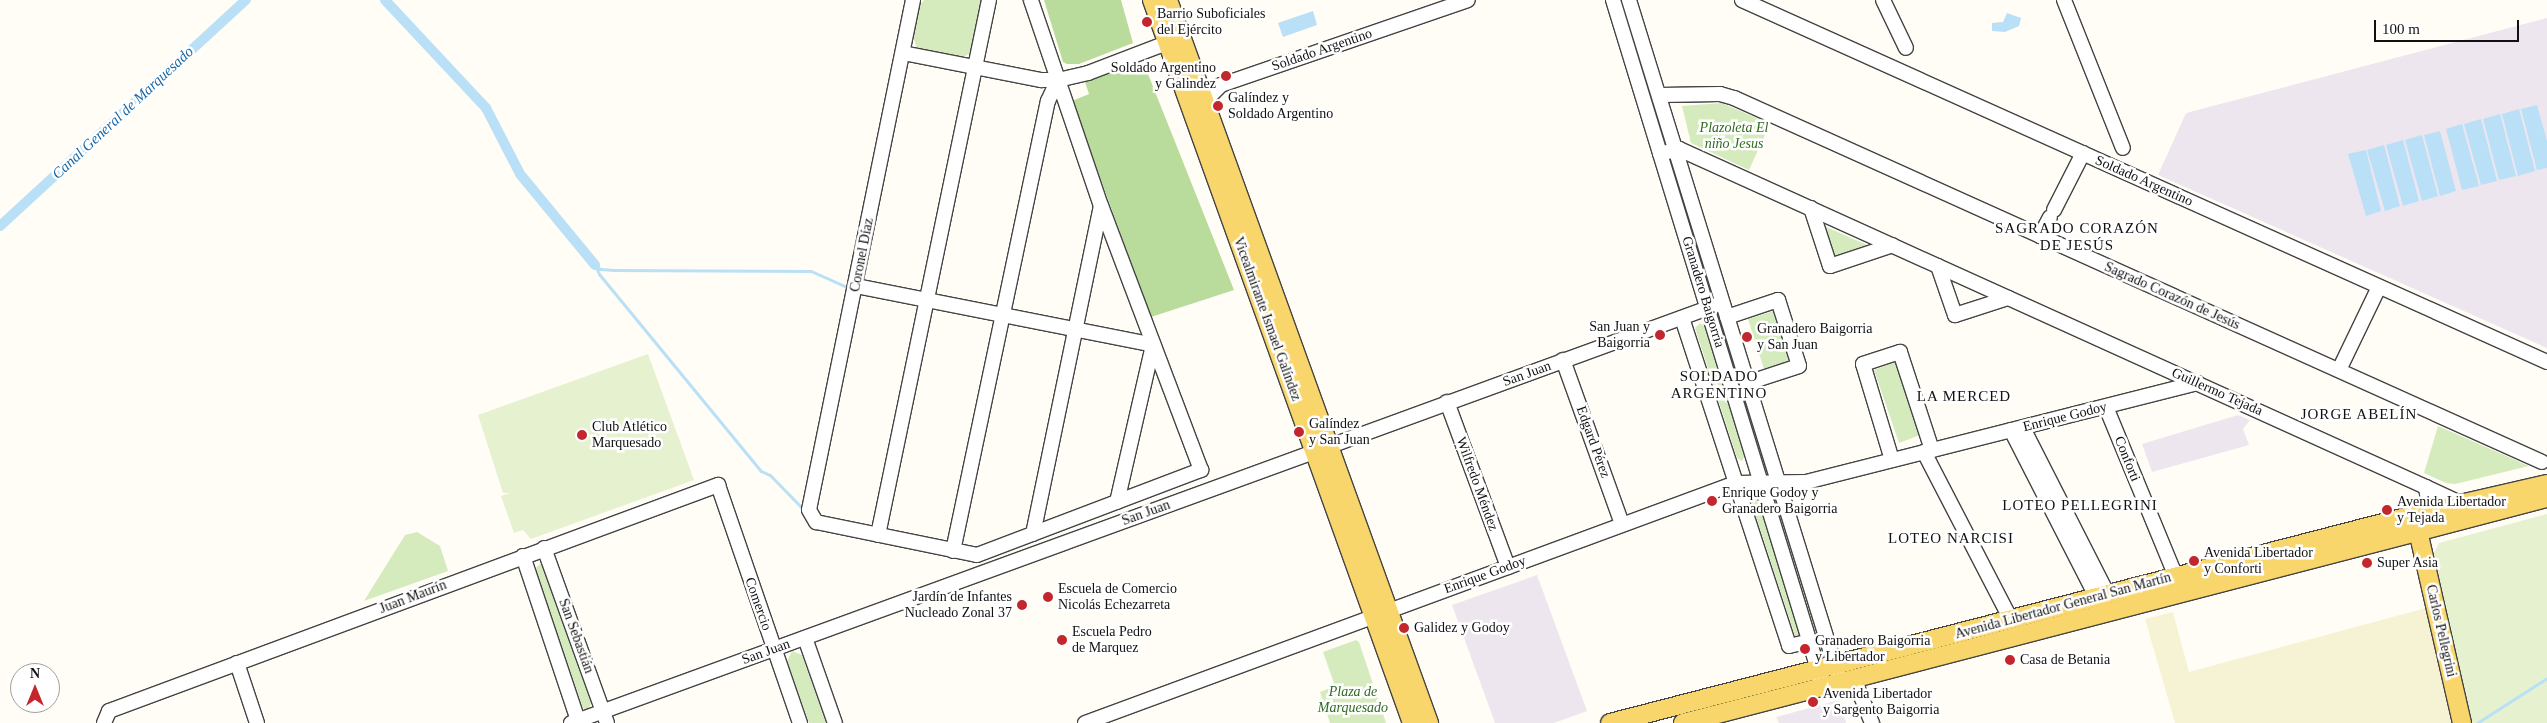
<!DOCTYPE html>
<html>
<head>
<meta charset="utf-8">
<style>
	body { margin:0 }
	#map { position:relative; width:2547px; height:723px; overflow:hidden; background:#fffdf5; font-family:"Times New Roman",serif }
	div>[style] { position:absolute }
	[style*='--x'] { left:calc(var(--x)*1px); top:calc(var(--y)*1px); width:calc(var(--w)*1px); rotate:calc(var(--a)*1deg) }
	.industrial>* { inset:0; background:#eee6ef }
	.farmland>* { inset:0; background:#f6f3d4 }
	.green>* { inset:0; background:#d5ebbd }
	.forest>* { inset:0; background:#b9dc9c }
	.pitch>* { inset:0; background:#e6f2cf }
	.water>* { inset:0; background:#b9e0f7 }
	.stream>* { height:3px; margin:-1.5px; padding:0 1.5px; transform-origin:1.5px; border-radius:1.5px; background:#b9e0f7 }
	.canal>* { height:10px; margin:-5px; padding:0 5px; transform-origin:5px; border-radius:5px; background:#b9e0f7 }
	.roads { filter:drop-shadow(1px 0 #444) drop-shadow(-1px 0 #444) drop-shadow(0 1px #444) drop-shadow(0 -1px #444) }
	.minor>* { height:14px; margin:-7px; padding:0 7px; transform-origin:7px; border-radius:7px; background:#fff }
	.major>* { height:18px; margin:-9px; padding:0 9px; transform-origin:9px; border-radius:9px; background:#f9d66b }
	.dots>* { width:14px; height:14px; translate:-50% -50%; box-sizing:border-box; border:2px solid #fff; border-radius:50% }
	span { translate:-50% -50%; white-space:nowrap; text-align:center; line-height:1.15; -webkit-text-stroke:5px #fff; paint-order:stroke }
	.poi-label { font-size:14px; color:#111 }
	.left { translate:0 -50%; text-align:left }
	.right { translate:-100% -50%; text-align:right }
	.street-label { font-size:14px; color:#111 }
	.park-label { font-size:14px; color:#2f6b1f; font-style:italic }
	.water-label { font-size:15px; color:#1768a6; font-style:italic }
	.neighbourhood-label { font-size:15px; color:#111; letter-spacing:1px }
	.north { position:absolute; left:10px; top:663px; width:50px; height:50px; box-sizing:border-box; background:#fff; border:1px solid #a0a0a0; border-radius:50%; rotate:0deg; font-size:14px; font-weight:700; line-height:20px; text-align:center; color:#111 }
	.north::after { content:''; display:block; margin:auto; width:18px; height:22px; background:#c4262e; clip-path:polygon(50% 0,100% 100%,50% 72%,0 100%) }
	.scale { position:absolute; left:2374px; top:20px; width:145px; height:22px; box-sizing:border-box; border:2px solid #111; border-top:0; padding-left:6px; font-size:15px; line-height:18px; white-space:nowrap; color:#111; -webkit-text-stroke:4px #fff; paint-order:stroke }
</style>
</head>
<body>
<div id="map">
	<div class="industrial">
		<div style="clip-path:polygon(2547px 18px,2547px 348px,2158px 175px,2186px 113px)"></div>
		<div style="clip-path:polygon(2238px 415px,2250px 420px,2243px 429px,2249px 445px,2152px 472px,2142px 444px)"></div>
		<div style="clip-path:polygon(1537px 575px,1587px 711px,1554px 723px,1495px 723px,1452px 605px)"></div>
		<div style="clip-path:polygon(1839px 700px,1846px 723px,1779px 723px,1776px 717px)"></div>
	</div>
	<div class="farmland">
		<div style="clip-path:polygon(2426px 608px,2451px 723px,2175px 723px,2145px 619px,2173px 612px,2189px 672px)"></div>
	</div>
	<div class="green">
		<div style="clip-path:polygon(924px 0,983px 0,971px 53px,963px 57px,917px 48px,912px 34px,918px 8px)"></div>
		<div style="clip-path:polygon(1722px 103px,1770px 124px,1749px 170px,1691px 143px,1682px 106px)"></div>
		<div style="clip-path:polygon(1666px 155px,1670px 155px,1712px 295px,1709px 295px)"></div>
		<div style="clip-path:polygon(1824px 226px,1867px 245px,1834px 256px)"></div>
		<div style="clip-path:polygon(1773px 311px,1789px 361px,1764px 369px,1748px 319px)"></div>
		<div style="clip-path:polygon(1717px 312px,1719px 312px,1767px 471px,1764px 471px)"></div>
		<div style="clip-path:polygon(1700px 323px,1705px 327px,1745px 455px,1742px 461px,1737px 458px,1695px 328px)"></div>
		<div style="clip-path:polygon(1896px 362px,1920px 435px,1899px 443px,1874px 370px)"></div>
		<div style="clip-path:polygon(2438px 426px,2529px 466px,2455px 484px,2446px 483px,2424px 473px)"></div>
		<div style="clip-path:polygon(1752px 491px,1757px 492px,1803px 638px,1796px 639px,1749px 495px)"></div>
		<div style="clip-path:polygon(1772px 491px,1774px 491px,1825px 659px,1822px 659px)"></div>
		<div style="clip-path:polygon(417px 532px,440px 546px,448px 571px,364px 601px,405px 535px)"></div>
		<div style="clip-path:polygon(540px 564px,544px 567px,591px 703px,588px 710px,583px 708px,535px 569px)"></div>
		<div style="clip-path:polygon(1356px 640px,1359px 642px,1386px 723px,1330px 723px,1320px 692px,1335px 686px,1323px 652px)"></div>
		<div style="clip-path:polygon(792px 651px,802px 655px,826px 723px,809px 723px,787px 661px)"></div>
	</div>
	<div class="forest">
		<div style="clip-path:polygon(1044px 0,1121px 0,1133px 43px,1079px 64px,1067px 64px,1063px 62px)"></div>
		<div style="clip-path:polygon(1137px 58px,1148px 74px,1234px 290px,1151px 317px,1072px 101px,1089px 94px,1084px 79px)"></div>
	</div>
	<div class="pitch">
		<div style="clip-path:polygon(648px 354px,694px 480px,531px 539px,523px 530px,514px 533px,501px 496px,510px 493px,503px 493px,478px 415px)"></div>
		<div style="clip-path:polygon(2547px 514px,2547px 723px,2470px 723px,2434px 553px,2439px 543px)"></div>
	</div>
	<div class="water">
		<div style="clip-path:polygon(1313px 11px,1317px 25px,1283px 37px,1278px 23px)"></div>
		<div style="clip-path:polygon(2007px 13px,2021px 18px,2019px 26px,2005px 32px,1992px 31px,1992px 23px,2003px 22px)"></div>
		<div style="clip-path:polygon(2537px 105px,2547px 141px,2547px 168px,2537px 170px,2521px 109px)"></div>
		<div style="clip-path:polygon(2519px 109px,2535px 171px,2518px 176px,2502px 114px)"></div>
		<div style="clip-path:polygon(2500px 114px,2516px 176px,2499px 180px,2483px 119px)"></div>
		<div style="clip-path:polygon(2481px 119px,2497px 181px,2481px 185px,2464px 124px)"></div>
		<div style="clip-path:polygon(2462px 124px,2479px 186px,2462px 190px,2446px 129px)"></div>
		<div style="clip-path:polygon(2440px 131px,2456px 191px,2440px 196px,2424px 135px)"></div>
		<div style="clip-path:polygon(2422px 135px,2438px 196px,2422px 201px,2405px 140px)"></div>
		<div style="clip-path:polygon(2403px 140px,2419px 201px,2403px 206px,2386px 145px)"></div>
		<div style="clip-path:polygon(2384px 145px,2400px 206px,2385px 211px,2367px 150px)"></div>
		<div style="clip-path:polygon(2366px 150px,2381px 211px,2366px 216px,2348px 154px)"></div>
	</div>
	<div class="stream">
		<div style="--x:595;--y:265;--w:10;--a:66"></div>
		<div style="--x:599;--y:274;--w:255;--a:50.6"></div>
		<div style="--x:761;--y:471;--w:10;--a:24"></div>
		<div style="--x:770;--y:475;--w:45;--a:45.9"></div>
		<div style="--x:595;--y:265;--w:6;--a:39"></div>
		<div style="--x:600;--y:269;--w:14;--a:4"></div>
		<div style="--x:614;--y:270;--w:197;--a:0.3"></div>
		<div style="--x:811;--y:271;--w:42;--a:24.1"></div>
		<div style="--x:2477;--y:723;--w:83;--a:-32.7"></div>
	</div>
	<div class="canal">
		<div style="--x:385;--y:0;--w:148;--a:46.9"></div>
		<div style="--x:486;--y:108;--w:74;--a:62.7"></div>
		<div style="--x:520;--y:174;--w:118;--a:50.5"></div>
		<div style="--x:0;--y:226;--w:334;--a:-42.6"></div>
	</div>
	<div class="roads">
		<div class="minor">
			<div style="--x:913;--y:0;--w:520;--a:101.53"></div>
			<div style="--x:809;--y:510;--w:14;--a:60"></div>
			<div style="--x:816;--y:522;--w:164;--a:11.6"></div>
			<div style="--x:977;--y:555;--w:240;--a:-20.8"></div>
			<div style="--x:1201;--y:470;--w:282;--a:-110.7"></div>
			<div style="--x:1101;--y:206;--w:218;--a:-108.8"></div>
			<div style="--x:1613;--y:0;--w:710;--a:72.97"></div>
			<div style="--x:1629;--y:0;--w:707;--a:72.8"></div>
			<div style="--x:1742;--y:0;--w:883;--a:24.21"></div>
			<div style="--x:1883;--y:0;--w:53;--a:64.4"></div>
			<div style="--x:2064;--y:0;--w:159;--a:68.3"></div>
			<div style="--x:903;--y:53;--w:141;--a:11.1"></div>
			<div style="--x:1041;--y:80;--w:17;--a:0"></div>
			<div style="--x:1058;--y:80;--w:31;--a:-13"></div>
			<div style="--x:1088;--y:73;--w:95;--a:-20.9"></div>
			<div style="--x:1660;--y:95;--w:60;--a:-1"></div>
			<div style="--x:1720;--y:94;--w:15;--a:16"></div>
			<div style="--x:1734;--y:98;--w:886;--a:24.25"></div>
			<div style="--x:1200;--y:106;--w:30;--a:-45"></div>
			<div style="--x:1221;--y:85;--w:261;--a:-19"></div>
			<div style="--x:1660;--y:154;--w:20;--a:-15"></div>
			<div style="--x:1679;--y:149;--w:820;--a:24.35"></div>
			<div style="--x:2426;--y:487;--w:15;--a:82"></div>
			<div style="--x:2428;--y:502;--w:10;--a:107"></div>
			<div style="--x:1811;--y:208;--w:61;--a:71.9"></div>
			<div style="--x:1830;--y:266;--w:66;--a:-18.4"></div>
			<div style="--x:2054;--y:210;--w:64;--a:-63"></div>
			<div style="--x:2040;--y:236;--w:21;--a:-62"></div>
			<div style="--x:1938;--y:266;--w:52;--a:70.9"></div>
			<div style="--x:1955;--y:315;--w:56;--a:-17.8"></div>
			<div style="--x:856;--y:286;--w:303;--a:11.2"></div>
			<div style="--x:1153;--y:345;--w:161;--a:102.9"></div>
			<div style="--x:1727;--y:317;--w:54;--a:-18.4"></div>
			<div style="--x:1778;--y:300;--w:69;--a:72.3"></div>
			<div style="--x:1799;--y:366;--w:55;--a:161.9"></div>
			<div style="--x:1682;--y:318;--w:345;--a:71.9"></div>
			<div style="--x:1789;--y:646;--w:22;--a:-13"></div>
			<div style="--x:1563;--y:360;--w:174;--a:70.2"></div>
			<div style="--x:2339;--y:370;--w:92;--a:-64.3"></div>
			<div style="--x:1447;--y:402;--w:176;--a:69.7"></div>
			<div style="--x:2106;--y:407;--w:191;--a:67.6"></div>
			<div style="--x:2023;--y:428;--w:187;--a:63"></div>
			<div style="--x:2011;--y:430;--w:189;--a:62.9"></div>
			<div style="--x:1924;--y:452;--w:189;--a:62.6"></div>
			<div style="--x:1892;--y:460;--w:100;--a:-106.8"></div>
			<div style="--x:1863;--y:364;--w:39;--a:-18"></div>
			<div style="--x:1900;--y:352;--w:103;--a:71.9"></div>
			<div style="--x:2426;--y:487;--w:38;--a:25"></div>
			<div style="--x:1033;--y:534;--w:334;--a:-78.3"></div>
			<div style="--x:878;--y:535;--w:546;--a:-78.28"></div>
			<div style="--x:544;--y:548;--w:186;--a:70.2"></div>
			<div style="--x:953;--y:551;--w:460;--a:-78.1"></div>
			<div style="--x:1048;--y:101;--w:23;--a:-65"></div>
			<div style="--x:523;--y:556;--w:176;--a:71.5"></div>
			<div style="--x:805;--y:638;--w:90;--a:70.6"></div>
			<div style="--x:237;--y:663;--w:63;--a:71.6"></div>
			<div style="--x:1854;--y:679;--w:48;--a:67.8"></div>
			<div style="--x:104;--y:723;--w:13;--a:-67"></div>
			<div style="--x:109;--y:711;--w:650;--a:-20.36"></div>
			<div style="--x:718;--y:485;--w:252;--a:71"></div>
			<div style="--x:571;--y:723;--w:1225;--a:-20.05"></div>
			<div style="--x:1085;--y:723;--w:694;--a:-20.24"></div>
			<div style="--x:1736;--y:483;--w:70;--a:-0.8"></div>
			<div style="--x:1806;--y:482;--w:404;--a:-14.2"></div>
		</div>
		<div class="major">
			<div style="--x:1152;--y:0;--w:768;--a:70.22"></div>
			<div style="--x:1168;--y:0;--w:769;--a:70.15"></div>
			<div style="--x:2421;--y:521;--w:10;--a:107"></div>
			<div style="--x:2418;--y:531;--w:197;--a:77.1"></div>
			<div style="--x:1610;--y:723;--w:842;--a:-14.51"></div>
			<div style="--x:2425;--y:512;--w:125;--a:-12.9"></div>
			<div style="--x:1683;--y:723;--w:893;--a:-14.6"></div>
		</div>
	</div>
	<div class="dots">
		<div style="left:1147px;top:22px;background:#c4262e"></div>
		<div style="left:1226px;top:76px;background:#c4262e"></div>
		<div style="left:1218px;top:106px;background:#c4262e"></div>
		<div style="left:1660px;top:335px;background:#c4262e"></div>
		<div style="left:1747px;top:337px;background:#c4262e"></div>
		<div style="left:1299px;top:432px;background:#c4262e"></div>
		<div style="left:582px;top:435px;background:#c4262e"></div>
		<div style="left:1712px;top:501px;background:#c4262e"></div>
		<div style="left:2387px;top:510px;background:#c4262e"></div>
		<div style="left:2194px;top:561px;background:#c4262e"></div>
		<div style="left:2367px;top:563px;background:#c4262e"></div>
		<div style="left:1048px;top:597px;background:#c4262e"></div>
		<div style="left:1022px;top:605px;background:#c4262e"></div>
		<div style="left:1404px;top:628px;background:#c4262e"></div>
		<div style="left:1062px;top:640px;background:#c4262e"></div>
		<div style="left:1805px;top:649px;background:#c4262e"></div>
		<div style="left:2010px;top:660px;background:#c4262e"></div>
		<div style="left:1813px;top:702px;background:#c4262e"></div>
	</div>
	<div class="poi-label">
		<span class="left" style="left:1157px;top:22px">Barrio Suboficiales<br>del Ejército</span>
		<span class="right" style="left:1216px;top:76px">Soldado Argentino<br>y Galindez</span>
		<span class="left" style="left:1228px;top:106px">Galíndez y<br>Soldado Argentino</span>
		<span class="right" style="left:1650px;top:335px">San Juan y<br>Baigorria</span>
		<span class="left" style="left:1757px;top:337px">Granadero Baigorria<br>y San Juan</span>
		<span class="left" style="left:1309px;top:432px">Galíndez<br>y San Juan</span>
		<span class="left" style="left:592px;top:435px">Club Atlético<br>Marquesado</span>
		<span class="left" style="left:1722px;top:501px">Enrique Godoy y<br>Granadero Baigorria</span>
		<span class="left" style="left:2397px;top:510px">Avenida Libertador<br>y Tejada</span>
		<span class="left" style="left:2204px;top:561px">Avenida Libertador<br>y Conforti</span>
		<span class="left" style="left:2377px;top:563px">Super Asia</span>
		<span class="left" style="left:1058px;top:597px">Escuela de Comercio<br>Nicolás Echezarreta</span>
		<span class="right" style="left:1012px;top:605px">Jardín de Infantes<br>Nucleado Zonal 37</span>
		<span class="left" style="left:1414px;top:628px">Galidez y Godoy</span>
		<span class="left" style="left:1072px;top:640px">Escuela Pedro<br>de Marquez</span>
		<span class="left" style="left:1815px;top:649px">Granadero Baigorria<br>y Libertador</span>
		<span class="left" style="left:2020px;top:660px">Casa de Betania</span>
		<span class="left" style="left:1823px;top:702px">Avenida Libertador<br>y Sargento Baigorria</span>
	</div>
	<div class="street-label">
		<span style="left:1322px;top:50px;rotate:-19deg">Soldado Argentino</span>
		<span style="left:2144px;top:181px;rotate:24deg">Soldado Argentino</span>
		<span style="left:862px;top:255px;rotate:-79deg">Coronel Díaz</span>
		<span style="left:1703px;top:292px;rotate:73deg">Granadero Baigorria</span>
		<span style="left:2172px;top:296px;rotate:24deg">Sagrado Corazón de Jesús</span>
		<span style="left:1267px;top:319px;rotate:70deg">Vicealmirante Ismael Galíndez</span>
		<span style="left:1527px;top:374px;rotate:-20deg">San Juan</span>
		<span style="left:2217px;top:392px;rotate:24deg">Guillermo Tejada</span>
		<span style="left:2065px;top:417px;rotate:-14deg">Enrique Godoy</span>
		<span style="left:1593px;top:442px;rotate:70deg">Edgard Pérez</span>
		<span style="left:2127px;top:459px;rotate:68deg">Conforti</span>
		<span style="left:1477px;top:484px;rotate:70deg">Wilfredo Méndez</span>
		<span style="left:1146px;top:513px;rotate:-20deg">San Juan</span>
		<span style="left:1485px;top:575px;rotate:-20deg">Enrique Godoy</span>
		<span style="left:413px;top:597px;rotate:-21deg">Juan Maurín</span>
		<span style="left:758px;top:604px;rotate:71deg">Comercio</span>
		<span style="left:2063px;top:606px;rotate:-15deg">Avenida Libertador General San Martín</span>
		<span style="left:2441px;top:631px;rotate:77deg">Carlos Pellegrini</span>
		<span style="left:576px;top:636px;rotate:70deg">San Sebastián</span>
		<span style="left:766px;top:652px;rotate:-20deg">San Juan</span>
	</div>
	<div class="park-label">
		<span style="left:1734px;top:136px">Plazoleta El<br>niño Jesus</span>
		<span style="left:1353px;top:700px">Plaza de<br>Marquesado</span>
	</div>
	<div class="water-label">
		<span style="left:123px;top:113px;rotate:-43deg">Canal General de Marquesado</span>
	</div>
	<div class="neighbourhood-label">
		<span style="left:2077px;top:237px">SAGRADO CORAZÓN<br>DE JESÚS</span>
		<span style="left:1719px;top:385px">SOLDADO<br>ARGENTINO</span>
		<span style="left:1964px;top:397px">LA MERCED</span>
		<span style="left:2359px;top:415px">JORGE ABELÍN</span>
		<span style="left:2080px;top:506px">LOTEO PELLEGRINI</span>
		<span style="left:1951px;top:539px">LOTEO NARCISI</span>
	</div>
	<div class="north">N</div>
	<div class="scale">100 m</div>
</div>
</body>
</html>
